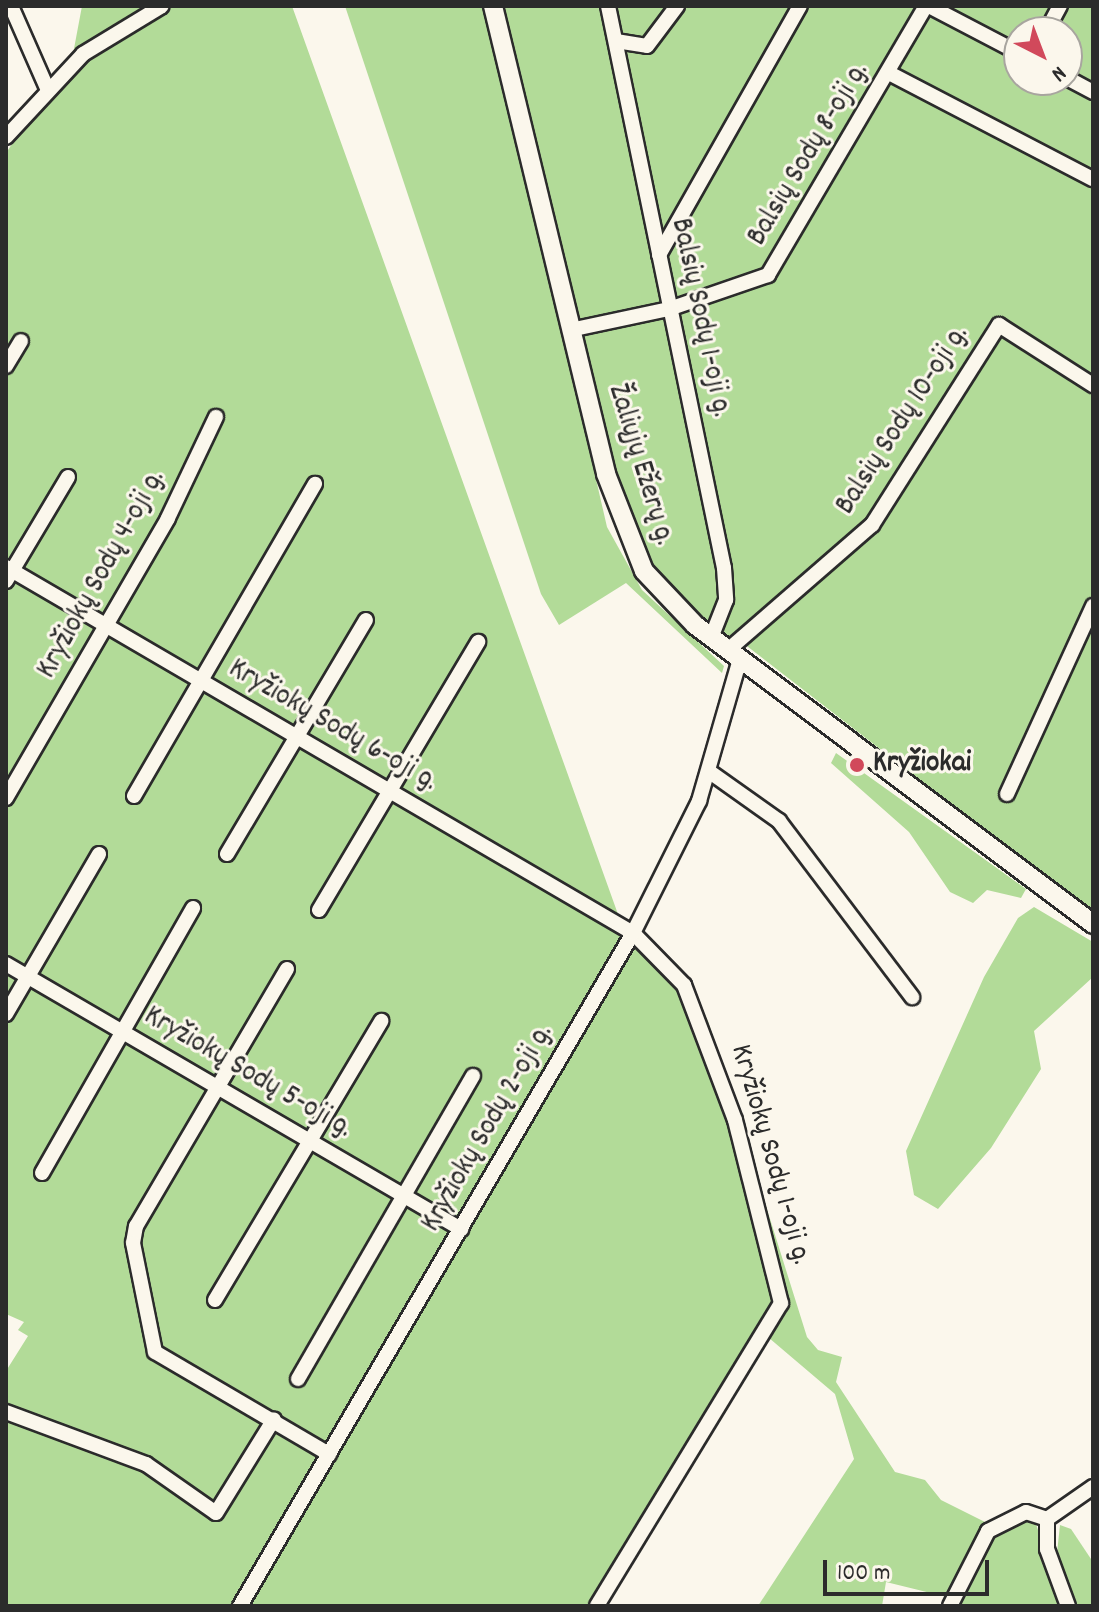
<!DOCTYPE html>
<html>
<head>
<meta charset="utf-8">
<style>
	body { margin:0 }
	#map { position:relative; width:1099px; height:1612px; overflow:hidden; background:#fbf7ec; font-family:Dekko,sans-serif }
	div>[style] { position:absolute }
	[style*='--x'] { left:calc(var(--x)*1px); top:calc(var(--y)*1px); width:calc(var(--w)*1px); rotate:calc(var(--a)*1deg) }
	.green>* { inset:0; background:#b2db98 }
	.roads { filter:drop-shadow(2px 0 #2b2b2b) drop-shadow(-2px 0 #2b2b2b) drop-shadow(0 2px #2b2b2b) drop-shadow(0 -2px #2b2b2b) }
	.minor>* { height:14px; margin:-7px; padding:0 7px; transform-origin:7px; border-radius:7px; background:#fbf7ec }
	.major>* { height:18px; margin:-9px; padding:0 9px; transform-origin:9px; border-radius:9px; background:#fbf7ec }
	.dots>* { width:22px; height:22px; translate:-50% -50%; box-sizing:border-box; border:4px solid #fbf7ec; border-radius:50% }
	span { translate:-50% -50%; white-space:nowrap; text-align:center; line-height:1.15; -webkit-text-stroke:6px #fbf7ec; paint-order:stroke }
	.street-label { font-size:30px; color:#2b2b2b }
	.poi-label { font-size:30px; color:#2b2b2b; font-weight:700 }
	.left { translate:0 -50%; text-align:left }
	.frame { position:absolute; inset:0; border:8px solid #2b2b2b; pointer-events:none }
	.north { position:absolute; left:1003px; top:16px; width:80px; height:80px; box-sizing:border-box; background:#fbf7ec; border:2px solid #a8a59f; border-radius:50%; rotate:138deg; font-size:22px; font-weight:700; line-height:32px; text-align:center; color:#2b2b2b }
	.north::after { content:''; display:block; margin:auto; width:28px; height:36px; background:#d1495b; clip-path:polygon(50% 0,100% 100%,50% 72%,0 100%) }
	.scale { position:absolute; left:823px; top:1560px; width:166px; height:36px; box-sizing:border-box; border:4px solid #2b2b2b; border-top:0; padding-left:10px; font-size:24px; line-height:28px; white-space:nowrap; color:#2b2b2b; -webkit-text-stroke:6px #fbf7ec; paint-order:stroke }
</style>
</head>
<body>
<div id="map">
	<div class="green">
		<div style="clip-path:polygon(82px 6px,292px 6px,619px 917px,678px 965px,708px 1021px,807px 1337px,818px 1350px,842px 1357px,836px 1382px,895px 1472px,925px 1480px,941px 1500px,987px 1523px,1018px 1508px,1036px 1524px,1063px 1606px,945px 1606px,947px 1597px,886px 1582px,882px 1606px,758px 1606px,854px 1459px,835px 1394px,762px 1332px,593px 1606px,6px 1606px,6px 1371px,28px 1336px,18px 1330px,24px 1322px,6px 1314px,6px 153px,14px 141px,6px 127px,73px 54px)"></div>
		<div style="clip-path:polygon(345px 6px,487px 6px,607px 527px,642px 590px,724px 666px,722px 673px,626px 583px,559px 625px,541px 594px)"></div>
		<div style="clip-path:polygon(evenodd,503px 6px,1093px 6px,1093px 914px,743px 643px,717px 635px,669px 594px,632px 539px,503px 6px,1019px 32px,1067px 32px,1067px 80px,1019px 80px,1019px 32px)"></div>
		<div style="clip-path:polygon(836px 753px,1026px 889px,1021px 898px,987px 890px,973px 903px,950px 892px,909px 832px,831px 763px)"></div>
		<div style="clip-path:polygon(1034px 907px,1093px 942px,1093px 977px,1034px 1031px,1041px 1069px,991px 1148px,938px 1209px,914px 1195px,906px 1151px,984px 977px,1018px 918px)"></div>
		<div style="clip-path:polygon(1060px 1525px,1071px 1529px,1093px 1562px,1093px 1606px,1073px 1606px,1057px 1553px)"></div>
	</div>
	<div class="roads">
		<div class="minor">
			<div style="--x:11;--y:6;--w:90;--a:66.3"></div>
			<div style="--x:608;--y:6;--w:574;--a:78.34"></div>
			<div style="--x:724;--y:568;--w:32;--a:86"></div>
			<div style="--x:726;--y:600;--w:41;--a:111.5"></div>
			<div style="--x:929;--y:6;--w:102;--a:27.6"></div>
			<div style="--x:1046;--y:32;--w:30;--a:-62"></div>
			<div style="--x:616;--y:41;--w:31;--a:9"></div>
			<div style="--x:647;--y:46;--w:50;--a:-53.1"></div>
			<div style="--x:889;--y:73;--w:230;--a:27.5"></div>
			<div style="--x:1067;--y:78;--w:30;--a:28"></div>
			<div style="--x:6;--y:137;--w:113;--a:-47.1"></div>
			<div style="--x:83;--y:54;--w:92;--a:-31.3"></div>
			<div style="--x:659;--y:255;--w:286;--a:-60.5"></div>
			<div style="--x:570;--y:330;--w:101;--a:-12"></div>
			<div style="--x:669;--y:309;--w:105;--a:-19"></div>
			<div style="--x:768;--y:275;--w:312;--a:-59.6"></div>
			<div style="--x:6;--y:366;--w:29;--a:-59"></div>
			<div style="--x:6;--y:567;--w:726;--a:30.27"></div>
			<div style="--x:633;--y:933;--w:73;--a:45.6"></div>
			<div style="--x:684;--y:985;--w:144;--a:69.3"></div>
			<div style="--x:735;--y:1120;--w:189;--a:75.9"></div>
			<div style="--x:781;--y:1303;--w:354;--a:121.3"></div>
			<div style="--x:6;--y:581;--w:121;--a:-59.2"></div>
			<div style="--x:728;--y:650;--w:191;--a:-41"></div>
			<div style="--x:872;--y:525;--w:237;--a:-57.6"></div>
			<div style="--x:999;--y:325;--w:112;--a:32.6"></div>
			<div style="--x:710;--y:772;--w:85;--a:35.4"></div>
			<div style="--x:779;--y:821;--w:221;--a:52.9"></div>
			<div style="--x:1007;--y:794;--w:207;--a:-65.4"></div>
			<div style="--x:134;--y:796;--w:361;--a:-59.9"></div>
			<div style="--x:6;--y:798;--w:323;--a:-59.9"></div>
			<div style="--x:168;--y:518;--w:112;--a:-64.6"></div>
			<div style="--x:227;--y:854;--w:272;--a:-59.3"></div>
			<div style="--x:319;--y:910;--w:312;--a:-59.3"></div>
			<div style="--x:6;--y:964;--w:527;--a:30.22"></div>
			<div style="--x:287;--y:969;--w:298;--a:120.4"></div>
			<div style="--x:136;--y:1226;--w:17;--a:100"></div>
			<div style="--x:133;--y:1243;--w:111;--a:78.6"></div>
			<div style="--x:155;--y:1352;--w:202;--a:30.4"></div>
			<div style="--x:6;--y:1014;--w:185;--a:-59.8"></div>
			<div style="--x:42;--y:1173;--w:305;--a:-60.3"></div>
			<div style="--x:215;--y:1300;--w:325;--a:-59.2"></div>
			<div style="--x:298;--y:1379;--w:350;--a:-60"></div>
			<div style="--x:6;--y:1412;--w:149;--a:20.4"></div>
			<div style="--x:146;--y:1464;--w:85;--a:35"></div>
			<div style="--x:216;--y:1513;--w:110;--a:-58.3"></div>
			<div style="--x:1047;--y:1519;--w:30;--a:90"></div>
			<div style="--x:1047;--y:1549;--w:61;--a:69.8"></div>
			<div style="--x:1047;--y:1519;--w:56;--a:-34.8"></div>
			<div style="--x:240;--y:1606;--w:779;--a:-59.72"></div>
			<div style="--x:633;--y:933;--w:148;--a:-63.4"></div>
			<div style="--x:699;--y:801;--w:148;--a:-73.9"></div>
			<div style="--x:950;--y:1606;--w:84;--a:-63.1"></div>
			<div style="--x:988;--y:1531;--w:42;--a:-26.6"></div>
			<div style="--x:1026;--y:1512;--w:22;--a:18"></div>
		</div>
		<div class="major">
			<div style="--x:493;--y:6;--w:481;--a:76.4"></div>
			<div style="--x:606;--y:474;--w:104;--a:68.6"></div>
			<div style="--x:644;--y:571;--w:74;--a:46.6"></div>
			<div style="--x:695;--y:625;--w:498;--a:36.9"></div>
		</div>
	</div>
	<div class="dots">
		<div style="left:857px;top:765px;background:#d1495b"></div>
	</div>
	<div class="street-label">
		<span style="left:810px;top:155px;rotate:-59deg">Balsių Sodų 8-oji g.</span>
		<span style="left:699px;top:318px;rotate:78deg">Balsių Sodų 1-oji g.</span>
		<span style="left:904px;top:421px;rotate:-57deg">Balsių Sodų 10-oji g.</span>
		<span style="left:639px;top:465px;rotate:73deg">Žaliųjų Ežerų g.</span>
		<span style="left:103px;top:575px;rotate:-61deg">Kryžiokų Sodų 4-oji g.</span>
		<span style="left:332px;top:727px;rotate:30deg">Kryžiokų Sodų 6-oji g.</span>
		<span style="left:247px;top:1074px;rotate:30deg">Kryžiokų Sodų 5-oji g.</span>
		<span style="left:489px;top:1129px;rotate:-60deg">Kryžiokų Sodų 2-oji g.</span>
		<span style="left:769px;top:1155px;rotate:74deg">Kryžiokų Sodų 1-oji g.</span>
	</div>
	<div class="poi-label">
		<span class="left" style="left:873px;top:765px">Kryžiokai</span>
	</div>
	<div class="frame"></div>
	<div class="north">N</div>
	<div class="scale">100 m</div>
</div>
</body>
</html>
